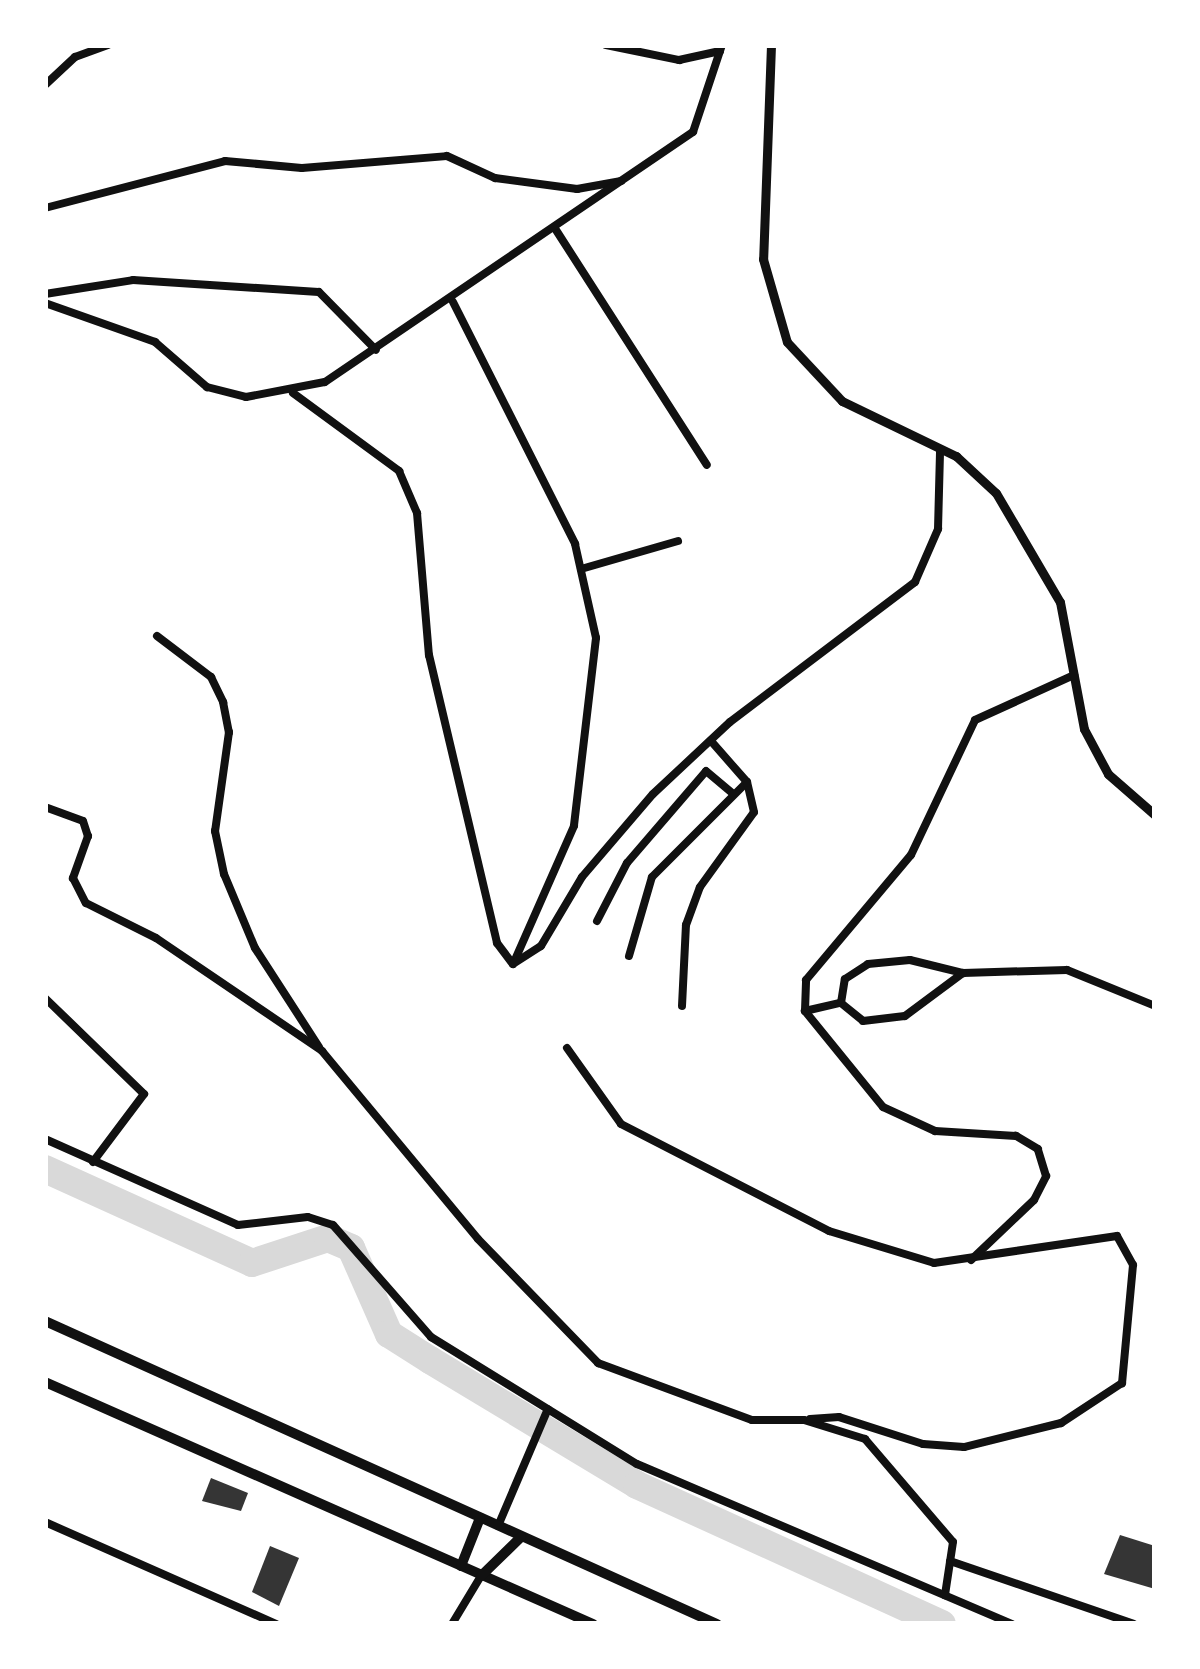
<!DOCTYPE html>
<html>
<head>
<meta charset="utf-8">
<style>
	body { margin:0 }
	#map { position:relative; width:1200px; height:1669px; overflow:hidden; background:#fff; font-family:Quicksand,sans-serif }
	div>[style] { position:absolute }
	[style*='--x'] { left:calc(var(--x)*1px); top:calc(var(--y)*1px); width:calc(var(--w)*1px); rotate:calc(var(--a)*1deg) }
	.river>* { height:28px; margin:-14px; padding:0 14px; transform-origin:14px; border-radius:14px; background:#d9d9d9 }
	.building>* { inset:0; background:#353535 }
	.minor>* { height:8px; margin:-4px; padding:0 4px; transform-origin:4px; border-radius:4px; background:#111 }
	.tertiary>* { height:9px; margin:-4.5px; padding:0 4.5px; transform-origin:4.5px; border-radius:4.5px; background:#111 }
	.secondary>* { height:10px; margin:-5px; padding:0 5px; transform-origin:5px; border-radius:5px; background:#111 }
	span { translate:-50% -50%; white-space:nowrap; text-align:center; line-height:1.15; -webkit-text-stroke:9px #fff; paint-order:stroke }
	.frame { position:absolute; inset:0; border:48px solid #fff; pointer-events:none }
</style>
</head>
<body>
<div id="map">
	<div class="river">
		<div style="--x:45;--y:1169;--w:227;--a:24.4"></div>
		<div style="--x:252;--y:1263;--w:80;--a:-18.2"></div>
		<div style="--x:328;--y:1238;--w:25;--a:23"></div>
		<div style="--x:351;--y:1248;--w:94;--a:66.2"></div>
		<div style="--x:389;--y:1334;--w:49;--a:32.4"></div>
		<div style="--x:430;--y:1360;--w:242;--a:31.1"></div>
		<div style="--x:637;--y:1485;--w:335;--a:24.5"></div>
	</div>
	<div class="building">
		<div style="clip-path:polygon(211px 1478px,248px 1493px,241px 1511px,202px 1501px)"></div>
		<div style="clip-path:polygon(1120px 1535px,1155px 1546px,1155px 1589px,1104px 1574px)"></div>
		<div style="clip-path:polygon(270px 1546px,299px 1558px,279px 1606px,252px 1592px)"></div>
	</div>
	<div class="minor">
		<div style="--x:606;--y:45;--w:75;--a:11.6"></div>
		<div style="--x:679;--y:60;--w:42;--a:-12.4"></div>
		<div style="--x:45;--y:85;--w:41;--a:-43"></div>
		<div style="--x:75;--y:57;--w:35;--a:-20"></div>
		<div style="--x:45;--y:208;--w:186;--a:-14.6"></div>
		<div style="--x:225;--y:161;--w:77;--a:5.2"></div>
		<div style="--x:302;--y:168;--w:145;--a:-4.7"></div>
		<div style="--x:447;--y:156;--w:53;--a:24.6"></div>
		<div style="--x:495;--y:178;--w:83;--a:7.6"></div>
		<div style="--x:577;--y:189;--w:45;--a:-10.3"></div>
		<div style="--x:556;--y:230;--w:279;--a:57.3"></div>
		<div style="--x:45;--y:294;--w:89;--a:-9"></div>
		<div style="--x:133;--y:280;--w:186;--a:3.7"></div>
		<div style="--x:319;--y:292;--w:81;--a:45.5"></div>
		<div style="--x:453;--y:302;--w:271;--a:63.2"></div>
		<div style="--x:575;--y:544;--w:96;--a:77.4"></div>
		<div style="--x:596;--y:638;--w:189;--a:96.7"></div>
		<div style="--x:574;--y:826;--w:151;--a:113.8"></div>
		<div style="--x:45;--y:303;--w:117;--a:19.5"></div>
		<div style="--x:155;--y:342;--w:69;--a:40.9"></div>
		<div style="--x:207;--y:387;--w:40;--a:14.4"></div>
		<div style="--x:246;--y:397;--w:80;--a:-10.8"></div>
		<div style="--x:325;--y:382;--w:445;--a:-34.2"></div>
		<div style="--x:693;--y:132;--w:92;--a:-71.6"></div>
		<div style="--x:293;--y:393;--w:132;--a:36.3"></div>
		<div style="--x:399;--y:471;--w:46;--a:66.8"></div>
		<div style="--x:417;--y:513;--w:143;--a:85.2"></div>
		<div style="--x:429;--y:655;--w:296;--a:76.7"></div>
		<div style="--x:497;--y:943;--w:26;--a:53"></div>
		<div style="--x:581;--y:569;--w:101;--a:-16.1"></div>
		<div style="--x:157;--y:636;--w:68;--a:37.2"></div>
		<div style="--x:211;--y:677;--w:28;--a:64"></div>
		<div style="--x:223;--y:702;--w:31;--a:79"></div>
		<div style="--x:229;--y:732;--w:100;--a:98"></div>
		<div style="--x:215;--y:831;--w:44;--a:78.2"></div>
		<div style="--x:224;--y:874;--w:80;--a:67.3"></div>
		<div style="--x:255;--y:948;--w:118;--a:57.1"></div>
		<div style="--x:45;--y:807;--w:40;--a:20.2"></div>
		<div style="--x:83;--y:821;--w:16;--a:72"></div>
		<div style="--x:88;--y:836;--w:45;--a:109.7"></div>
		<div style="--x:73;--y:878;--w:28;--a:63"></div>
		<div style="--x:86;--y:903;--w:78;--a:26.6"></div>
		<div style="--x:156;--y:938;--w:201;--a:34.2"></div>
		<div style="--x:322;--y:1051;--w:244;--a:50.3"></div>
		<div style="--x:478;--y:1239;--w:173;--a:45.9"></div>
		<div style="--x:598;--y:1363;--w:164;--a:20.3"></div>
		<div style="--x:752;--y:1420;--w:52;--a:0"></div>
		<div style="--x:804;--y:1420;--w:64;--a:17.3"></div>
		<div style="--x:865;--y:1439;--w:135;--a:49.5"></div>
		<div style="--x:953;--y:1542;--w:54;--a:98.6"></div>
		<div style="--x:597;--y:921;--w:65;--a:-62.7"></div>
		<div style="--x:627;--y:863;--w:121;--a:-49.3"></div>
		<div style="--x:706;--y:771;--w:33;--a:40"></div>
		<div style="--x:629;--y:956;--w:82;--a:-73.8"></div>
		<div style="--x:652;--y:877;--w:134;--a:-45"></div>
		<div style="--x:513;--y:964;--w:33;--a:-33"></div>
		<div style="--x:541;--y:946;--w:80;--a:-59.3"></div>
		<div style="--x:582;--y:877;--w:109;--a:-49.5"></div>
		<div style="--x:653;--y:794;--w:105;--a:-43.1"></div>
		<div style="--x:730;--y:722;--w:232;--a:-37.1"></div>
		<div style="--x:915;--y:582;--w:58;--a:-66.5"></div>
		<div style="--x:938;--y:529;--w:79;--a:-88.5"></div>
		<div style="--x:45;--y:998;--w:138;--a:44.1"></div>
		<div style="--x:144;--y:1094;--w:85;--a:126.9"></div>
		<div style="--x:841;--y:1003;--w:24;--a:-81"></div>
		<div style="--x:845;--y:979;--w:27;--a:-33"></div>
		<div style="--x:868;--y:964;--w:42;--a:-5.4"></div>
		<div style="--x:910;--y:960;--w:55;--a:13.8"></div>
		<div style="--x:963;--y:973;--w:104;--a:-1.7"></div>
		<div style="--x:1067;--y:970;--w:95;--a:22.2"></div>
		<div style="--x:682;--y:1006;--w:81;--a:-87.2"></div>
		<div style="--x:686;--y:925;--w:40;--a:-69.8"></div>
		<div style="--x:700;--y:887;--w:92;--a:-54.2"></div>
		<div style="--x:754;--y:812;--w:31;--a:-103"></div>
		<div style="--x:747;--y:782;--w:55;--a:-131.3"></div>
		<div style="--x:805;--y:1011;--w:37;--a:-13"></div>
		<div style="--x:841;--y:1003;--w:28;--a:39"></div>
		<div style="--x:863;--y:1021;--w:42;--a:-6.8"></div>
		<div style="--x:905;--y:1016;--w:72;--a:-36.6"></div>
		<div style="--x:567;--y:1048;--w:93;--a:54.6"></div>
		<div style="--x:621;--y:1124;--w:234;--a:27.2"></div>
		<div style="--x:829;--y:1231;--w:110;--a:16.9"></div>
		<div style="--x:934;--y:1263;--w:185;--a:-8.4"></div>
		<div style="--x:1117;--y:1236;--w:33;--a:61"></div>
		<div style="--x:1133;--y:1265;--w:119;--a:95.3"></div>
		<div style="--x:1122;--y:1383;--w:73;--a:146.7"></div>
		<div style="--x:1061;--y:1423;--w:100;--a:166.1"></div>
		<div style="--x:964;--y:1447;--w:41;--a:-175.8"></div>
		<div style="--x:923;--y:1444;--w:88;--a:-162.2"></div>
		<div style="--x:839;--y:1417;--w:29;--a:176"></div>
		<div style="--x:45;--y:1139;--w:211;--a:24"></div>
		<div style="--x:238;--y:1225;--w:70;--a:-6.5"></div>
		<div style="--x:308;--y:1217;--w:26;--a:18"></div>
		<div style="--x:333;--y:1225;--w:149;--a:48.8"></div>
		<div style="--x:431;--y:1337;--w:242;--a:31.7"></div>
		<div style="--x:637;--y:1464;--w:408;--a:23.1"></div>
		<div style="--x:971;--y:1260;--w:87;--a:-43.6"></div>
		<div style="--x:1034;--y:1200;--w:27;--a:-63"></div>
		<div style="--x:1046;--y:1176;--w:28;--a:-107"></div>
		<div style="--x:1038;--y:1149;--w:26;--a:-149"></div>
		<div style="--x:1016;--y:1136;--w:81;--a:-176.5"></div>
		<div style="--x:935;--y:1131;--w:57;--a:-155.2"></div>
		<div style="--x:883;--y:1107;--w:124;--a:-129.1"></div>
		<div style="--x:805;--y:1011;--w:31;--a:-88"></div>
		<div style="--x:806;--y:980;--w:163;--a:-50"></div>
		<div style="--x:911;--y:855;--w:149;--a:-64.6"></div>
		<div style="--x:975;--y:720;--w:109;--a:-24.4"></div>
		<div style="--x:45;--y:1522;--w:253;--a:23.8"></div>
		<div style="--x:498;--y:1526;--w:127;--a:-66.9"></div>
		<div style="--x:950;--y:1561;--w:194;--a:18.9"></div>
		<div style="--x:452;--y:1624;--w:56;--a:-58.9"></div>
	</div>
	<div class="tertiary">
		<div style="--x:771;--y:45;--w:214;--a:92.1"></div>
		<div style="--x:763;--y:259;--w:86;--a:73.9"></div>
		<div style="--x:787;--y:342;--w:81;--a:47"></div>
		<div style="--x:842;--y:401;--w:127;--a:25.8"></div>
		<div style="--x:956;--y:456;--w:54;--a:42.8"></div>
		<div style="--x:996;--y:493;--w:126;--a:59.6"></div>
		<div style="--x:1060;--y:602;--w:129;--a:79.3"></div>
		<div style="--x:1084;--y:729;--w:51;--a:61.9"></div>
		<div style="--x:1108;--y:774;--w:62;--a:41.1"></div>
	</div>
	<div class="secondary">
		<div style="--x:45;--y:1321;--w:737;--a:24.27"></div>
		<div style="--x:45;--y:1382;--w:599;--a:23.83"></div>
		<div style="--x:461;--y:1566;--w:52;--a:-68.4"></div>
		<div style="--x:481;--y:1576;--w:56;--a:-44.3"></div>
	</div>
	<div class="frame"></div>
</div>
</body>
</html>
